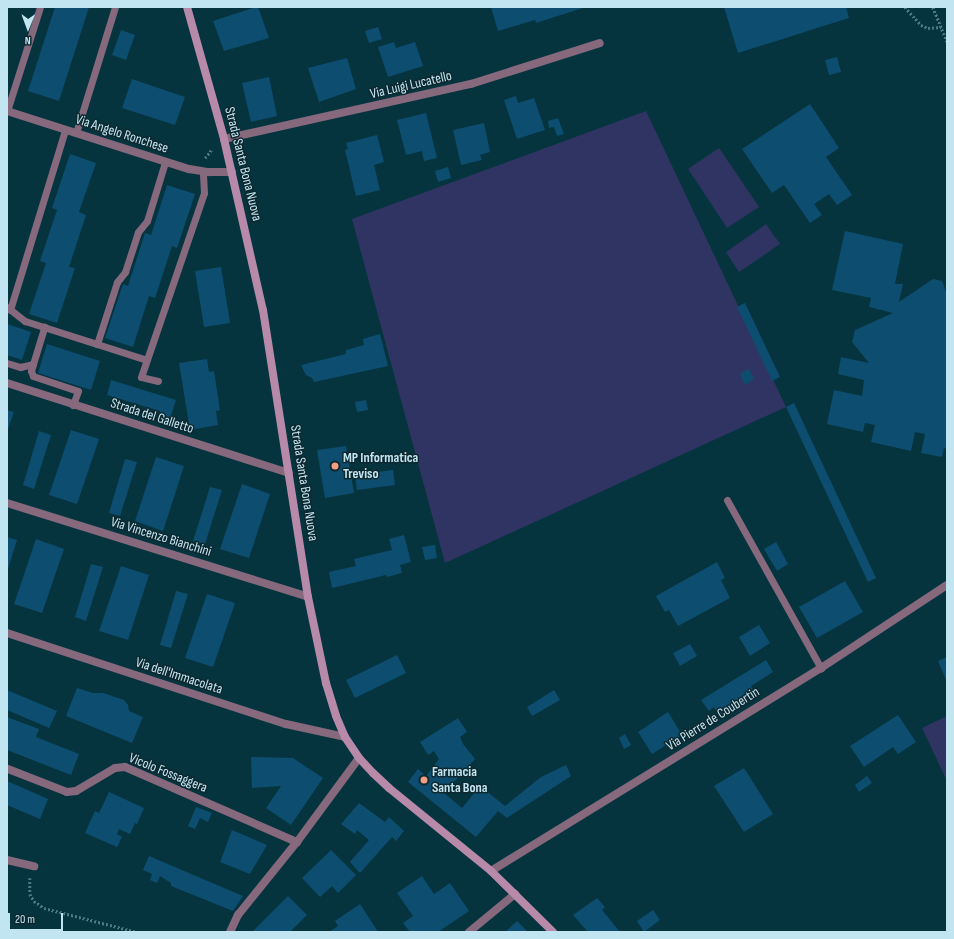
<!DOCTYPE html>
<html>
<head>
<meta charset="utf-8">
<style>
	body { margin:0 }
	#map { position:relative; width:954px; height:939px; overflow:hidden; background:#05343f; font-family:"Sofia Sans Condensed",sans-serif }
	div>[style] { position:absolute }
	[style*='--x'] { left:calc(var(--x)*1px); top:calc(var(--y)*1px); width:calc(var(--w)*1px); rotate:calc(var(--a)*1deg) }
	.green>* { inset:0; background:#303462 }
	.building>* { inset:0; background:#0d4d6f }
	.path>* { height:2.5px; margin-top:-1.25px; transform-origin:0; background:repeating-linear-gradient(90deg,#4d7883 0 2px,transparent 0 4px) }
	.lane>* { height:7px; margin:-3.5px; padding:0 3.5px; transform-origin:3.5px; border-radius:3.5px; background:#86697d }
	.street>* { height:8px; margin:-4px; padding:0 4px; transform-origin:4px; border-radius:4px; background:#86697d }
	.secondary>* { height:8px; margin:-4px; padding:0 4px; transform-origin:4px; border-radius:4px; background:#b88aa9 }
	.dots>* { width:11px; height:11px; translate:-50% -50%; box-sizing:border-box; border:2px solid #0f282f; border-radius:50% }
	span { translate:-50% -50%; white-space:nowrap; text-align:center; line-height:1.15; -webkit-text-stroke:3px #0f282f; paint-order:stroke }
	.street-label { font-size:14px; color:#c1e6f2 }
	.poi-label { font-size:14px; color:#c1e6f2; font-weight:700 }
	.left { translate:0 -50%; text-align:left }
	.frame { position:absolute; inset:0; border:8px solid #c1e6f2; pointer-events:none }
	.north { position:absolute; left:8px; top:8px; width:40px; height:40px; -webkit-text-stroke:3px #0f282f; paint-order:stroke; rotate:181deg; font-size:11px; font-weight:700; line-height:16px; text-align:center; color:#c1e6f2 }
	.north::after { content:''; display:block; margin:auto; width:14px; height:18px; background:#c1e6f2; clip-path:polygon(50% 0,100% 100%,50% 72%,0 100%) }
	.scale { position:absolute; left:8px; top:913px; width:55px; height:18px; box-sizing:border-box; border:2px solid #c1e6f2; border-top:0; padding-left:5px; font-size:12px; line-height:14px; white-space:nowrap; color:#c1e6f2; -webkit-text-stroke:3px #0f282f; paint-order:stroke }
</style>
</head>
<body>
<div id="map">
	<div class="green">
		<div style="clip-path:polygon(646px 111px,786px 407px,445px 563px,352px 219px)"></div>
		<div style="clip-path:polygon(719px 148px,759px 207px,727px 228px,688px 169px)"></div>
		<div style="clip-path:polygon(766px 224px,780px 244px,739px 272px,726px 252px)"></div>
		<div style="clip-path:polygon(947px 716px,947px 781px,922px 728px)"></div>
	</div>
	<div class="building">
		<div style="clip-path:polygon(55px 7px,89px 7px,59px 101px,28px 91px)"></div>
		<div style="clip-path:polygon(256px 7px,258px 7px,269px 38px,224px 51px,213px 21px)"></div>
		<div style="clip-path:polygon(491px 7px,586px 7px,536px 23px,535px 20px,498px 31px)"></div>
		<div style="clip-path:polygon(724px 7px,846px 7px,849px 18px,738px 53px)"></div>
		<div style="clip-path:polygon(378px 27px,382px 39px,369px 43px,365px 31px)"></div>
		<div style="clip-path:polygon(121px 30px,135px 35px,126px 60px,112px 55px)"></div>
		<div style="clip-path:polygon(394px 42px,396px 48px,415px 42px,423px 66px,388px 77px,378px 47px)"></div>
		<div style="clip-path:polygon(837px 57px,841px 72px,829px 75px,825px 60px)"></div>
		<div style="clip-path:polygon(347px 58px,356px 89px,319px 102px,308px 68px)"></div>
		<div style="clip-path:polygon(269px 77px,277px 116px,251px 122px,242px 83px)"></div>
		<div style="clip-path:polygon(132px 79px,185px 97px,175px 125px,122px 108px)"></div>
		<div style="clip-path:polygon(516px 96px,518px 103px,534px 98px,545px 130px,517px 139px,504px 100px)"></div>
		<div style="clip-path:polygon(810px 104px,839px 148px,826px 157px,852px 195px,837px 205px,829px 194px,814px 204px,822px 215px,810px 223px,784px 185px,772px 193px,742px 149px)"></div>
		<div style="clip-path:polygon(426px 113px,437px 158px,424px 161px,422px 151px,406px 155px,397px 120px)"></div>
		<div style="clip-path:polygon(558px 118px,564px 134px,557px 136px,554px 127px,549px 128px,548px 121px)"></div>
		<div style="clip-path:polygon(484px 123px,490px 152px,480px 155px,482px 160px,461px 165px,453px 130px)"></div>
		<div style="clip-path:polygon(377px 135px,384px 162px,374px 165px,380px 190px,356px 196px,345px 150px,348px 149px,346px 143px)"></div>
		<div style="clip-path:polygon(70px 154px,96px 163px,79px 212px,86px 215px,69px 267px,75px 268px,57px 323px,29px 314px,46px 263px,40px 261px,57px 210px,52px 208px)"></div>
		<div style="clip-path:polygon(448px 167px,451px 178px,438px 182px,435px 171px)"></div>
		<div style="clip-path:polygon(167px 185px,195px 194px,177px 248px,172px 246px,155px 298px,149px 296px,133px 347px,105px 338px,123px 284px,128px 286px,145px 233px,151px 235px)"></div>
		<div style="clip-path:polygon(845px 231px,903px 244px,895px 284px,903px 284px,899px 302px,933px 279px,942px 281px,947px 294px,947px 449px,944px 448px,942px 457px,921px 453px,925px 434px,915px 432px,911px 451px,871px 442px,875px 425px,865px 423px,863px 432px,827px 424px,834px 390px,862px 396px,864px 380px,838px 374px,841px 357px,869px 363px,852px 342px,855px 330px,893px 313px,869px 307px,871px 298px,832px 290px)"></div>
		<div style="clip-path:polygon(221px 267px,230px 323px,204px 327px,195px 271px)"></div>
		<div style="clip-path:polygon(745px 303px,780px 377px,772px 381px,737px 307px)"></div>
		<div style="clip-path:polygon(7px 324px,31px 332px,22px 360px,7px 355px)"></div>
		<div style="clip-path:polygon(380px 334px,388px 366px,314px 382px,312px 378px,306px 375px,301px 365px,346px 354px,346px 350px,364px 345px,363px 339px)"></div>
		<div style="clip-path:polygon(47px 344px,100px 361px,91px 390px,38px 373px)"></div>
		<div style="clip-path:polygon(207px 359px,209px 372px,214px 371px,220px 410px,216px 411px,218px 425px,190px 430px,179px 363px)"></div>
		<div style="clip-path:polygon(749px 369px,754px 379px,745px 385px,740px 374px)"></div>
		<div style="clip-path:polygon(111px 380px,176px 400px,169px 422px,158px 418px,160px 411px,107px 395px)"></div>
		<div style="clip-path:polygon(366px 400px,368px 410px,357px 412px,355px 402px)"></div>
		<div style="clip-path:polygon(794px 403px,876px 578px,868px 582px,786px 407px)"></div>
		<div style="clip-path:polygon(7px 410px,14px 412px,7px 432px)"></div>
		<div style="clip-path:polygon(71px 430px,99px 439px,77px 504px,49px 495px)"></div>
		<div style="clip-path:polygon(39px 431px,51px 435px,34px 489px,23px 485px)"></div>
		<div style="clip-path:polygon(346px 446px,354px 493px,325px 498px,317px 450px)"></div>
		<div style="clip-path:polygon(156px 457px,184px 466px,163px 531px,135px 521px)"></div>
		<div style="clip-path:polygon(125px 459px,137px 462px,120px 516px,109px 513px)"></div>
		<div style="clip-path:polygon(393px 470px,395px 485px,357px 490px,355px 475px)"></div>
		<div style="clip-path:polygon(242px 484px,270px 494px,249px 558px,220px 549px)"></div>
		<div style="clip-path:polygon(210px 487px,222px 490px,205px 544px,193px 541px)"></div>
		<div style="clip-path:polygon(404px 535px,411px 562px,400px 565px,402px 573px,387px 577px,386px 575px,332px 588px,329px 572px,356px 566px,354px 559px,392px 550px,389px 539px)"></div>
		<div style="clip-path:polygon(7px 537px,17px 540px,7px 572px)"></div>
		<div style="clip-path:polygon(36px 539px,64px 549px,42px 613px,14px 604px)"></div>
		<div style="clip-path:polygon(776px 542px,788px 564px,777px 571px,764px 549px)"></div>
		<div style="clip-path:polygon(435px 545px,437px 558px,425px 560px,422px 547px)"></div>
		<div style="clip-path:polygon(717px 562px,725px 578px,721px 580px,730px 598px,678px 626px,669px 610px,665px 612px,656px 596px)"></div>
		<div style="clip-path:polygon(91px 564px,103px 567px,86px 621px,75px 617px)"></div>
		<div style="clip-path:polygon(121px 566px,149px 575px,128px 640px,99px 631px)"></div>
		<div style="clip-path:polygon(845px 581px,863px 612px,817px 638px,799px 607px)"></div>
		<div style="clip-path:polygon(176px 591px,188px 594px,171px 648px,160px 645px)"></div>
		<div style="clip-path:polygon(207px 594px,235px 603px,213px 667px,185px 658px)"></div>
		<div style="clip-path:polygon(759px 625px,770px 643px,750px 656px,739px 637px)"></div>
		<div style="clip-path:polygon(690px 644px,697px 656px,680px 666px,673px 653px)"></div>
		<div style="clip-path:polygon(397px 655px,406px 673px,355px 698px,346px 680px)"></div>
		<div style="clip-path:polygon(947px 657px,947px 682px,938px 661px)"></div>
		<div style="clip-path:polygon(766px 660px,773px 672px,751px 686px,753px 690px,743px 696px,746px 701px,720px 717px,714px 707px,709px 711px,701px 700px)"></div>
		<div style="clip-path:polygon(77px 688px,93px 693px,103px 693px,124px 700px,128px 705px,129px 711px,143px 717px,132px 743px,66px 716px)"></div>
		<div style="clip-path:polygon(7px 690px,57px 711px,49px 728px,7px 710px)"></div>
		<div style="clip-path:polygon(554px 690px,560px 700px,532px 716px,527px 707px)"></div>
		<div style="clip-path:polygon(668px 712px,682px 735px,652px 754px,638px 732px)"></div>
		<div style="clip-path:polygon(898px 715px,916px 742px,898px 754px,893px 747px,864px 767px,850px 746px)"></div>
		<div style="clip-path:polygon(7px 717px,39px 729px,36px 737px,79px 754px,71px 775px,7px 750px)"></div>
		<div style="clip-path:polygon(458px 718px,467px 732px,460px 737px,463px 744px,475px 759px,444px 793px,462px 808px,480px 786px,505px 806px,541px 777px,566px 765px,571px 776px,507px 818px,498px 811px,476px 837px,408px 782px,418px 769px,426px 776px,439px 759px,434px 751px,428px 755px,420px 742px)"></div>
		<div style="clip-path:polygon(625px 734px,631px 745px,624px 749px,619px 738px)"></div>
		<div style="clip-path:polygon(251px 757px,293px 758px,323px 778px,291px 825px,266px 808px,281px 786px,252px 788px)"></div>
		<div style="clip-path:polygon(744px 768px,773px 814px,744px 832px,714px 786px)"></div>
		<div style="clip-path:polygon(867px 776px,872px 783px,859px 792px,855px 785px)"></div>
		<div style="clip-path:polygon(7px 781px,48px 799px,40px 819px,7px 805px)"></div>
		<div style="clip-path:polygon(109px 792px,144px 808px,137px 824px,135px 823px,130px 834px,119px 829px,117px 834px,122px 837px,117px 847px,85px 833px,95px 811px,99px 813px)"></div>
		<div style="clip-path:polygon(359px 803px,385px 822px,389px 817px,404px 831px,396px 841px,392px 837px,360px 873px,350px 862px,369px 840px,357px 830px,355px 834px,341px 824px)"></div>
		<div style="clip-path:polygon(196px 807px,212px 813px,208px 822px,200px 818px,195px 829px,188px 826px)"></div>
		<div style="clip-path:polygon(232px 830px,267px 845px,250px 874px,220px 862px)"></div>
		<div style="clip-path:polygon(331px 850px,356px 875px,338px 893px,332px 886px,320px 897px,302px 878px)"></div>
		<div style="clip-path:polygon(149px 856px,224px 888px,243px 896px,233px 911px,171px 886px,171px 883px,160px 876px,157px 883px,150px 880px,152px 874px,143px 870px)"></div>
		<div style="clip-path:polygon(422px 876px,434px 894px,450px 883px,469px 911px,438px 932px,410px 932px,403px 923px,413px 916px,397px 893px)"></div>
		<div style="clip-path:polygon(288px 896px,307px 915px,290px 932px,252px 932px)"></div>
		<div style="clip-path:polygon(597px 898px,605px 907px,602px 910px,620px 932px,588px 932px,573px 915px)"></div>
		<div style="clip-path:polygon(360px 904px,378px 932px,329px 932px,338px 926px,335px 921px)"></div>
		<div style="clip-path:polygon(653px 910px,660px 920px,644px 932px,637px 921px)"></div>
		<div style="clip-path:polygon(517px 921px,528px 932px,505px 932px)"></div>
	</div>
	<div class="path">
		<div style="--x:905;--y:7;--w:24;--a:48"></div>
		<div style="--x:921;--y:25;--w:8;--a:23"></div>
		<div style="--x:928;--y:28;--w:13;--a:-4"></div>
		<div style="--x:933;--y:7;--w:37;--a:68"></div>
		<div style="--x:205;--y:158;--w:11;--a:-52"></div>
		<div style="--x:30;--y:878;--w:16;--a:90"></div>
		<div style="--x:30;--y:894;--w:8;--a:60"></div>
		<div style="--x:34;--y:901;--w:12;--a:35"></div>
		<div style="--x:44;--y:908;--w:96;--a:14.5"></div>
	</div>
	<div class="lane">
		<div style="--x:7;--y:111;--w:109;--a:-72.4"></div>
		<div style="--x:76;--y:133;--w:132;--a:-72.8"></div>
		<div style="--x:7;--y:307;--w:23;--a:38"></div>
		<div style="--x:25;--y:321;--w:76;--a:17.7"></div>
		<div style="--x:97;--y:344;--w:65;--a:-72.1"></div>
		<div style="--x:117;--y:282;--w:13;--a:-51"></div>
		<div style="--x:125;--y:272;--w:42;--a:-72"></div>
		<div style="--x:138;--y:232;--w:14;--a:-51"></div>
		<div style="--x:147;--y:221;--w:62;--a:-73"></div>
		<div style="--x:10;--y:310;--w:188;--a:-73"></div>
		<div style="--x:97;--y:344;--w:52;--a:17.7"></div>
		<div style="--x:7;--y:363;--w:14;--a:17"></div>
		<div style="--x:20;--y:367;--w:13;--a:-13"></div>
		<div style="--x:33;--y:364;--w:39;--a:-73"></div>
		<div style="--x:33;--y:364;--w:7;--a:106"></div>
		<div style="--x:31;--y:371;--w:5;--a:68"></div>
		<div style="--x:33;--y:376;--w:47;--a:18.4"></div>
		<div style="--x:78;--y:391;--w:15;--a:110"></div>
		<div style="--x:158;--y:381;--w:17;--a:-167"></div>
		<div style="--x:141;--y:377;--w:194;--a:-71.1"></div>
		<div style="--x:204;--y:193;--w:21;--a:-93"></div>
		<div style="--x:727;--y:500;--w:193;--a:60.8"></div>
	</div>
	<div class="street">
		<div style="--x:7;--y:111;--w:191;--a:17.7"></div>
		<div style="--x:189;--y:169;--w:20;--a:9"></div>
		<div style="--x:209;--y:172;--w:23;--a:0"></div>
		<div style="--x:224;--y:139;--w:253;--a:-12.6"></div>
		<div style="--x:471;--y:84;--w:135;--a:-17.6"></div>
		<div style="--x:7;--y:383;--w:296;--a:17.7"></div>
		<div style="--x:7;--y:503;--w:315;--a:17.3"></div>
		<div style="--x:7;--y:633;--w:293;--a:18.1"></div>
		<div style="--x:286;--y:724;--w:60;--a:12.4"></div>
		<div style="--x:8;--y:769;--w:63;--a:21.3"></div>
		<div style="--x:67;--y:792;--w:9;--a:-6"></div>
		<div style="--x:76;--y:791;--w:45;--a:-30.5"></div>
		<div style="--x:115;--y:768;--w:10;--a:-6"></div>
		<div style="--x:125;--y:767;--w:188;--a:23.6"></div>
		<div style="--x:7;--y:860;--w:28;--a:13"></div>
		<div style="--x:491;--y:871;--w:387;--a:-31.6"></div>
		<div style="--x:821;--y:668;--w:151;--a:-33.4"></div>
		<div style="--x:230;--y:932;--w:19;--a:-65"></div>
		<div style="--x:238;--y:915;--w:94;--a:-51.1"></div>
		<div style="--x:297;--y:842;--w:104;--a:-53.6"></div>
		<div style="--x:469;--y:932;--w:60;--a:-39.6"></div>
	</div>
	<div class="secondary">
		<div style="--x:187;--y:7;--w:137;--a:74.3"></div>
		<div style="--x:224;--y:139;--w:175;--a:77.2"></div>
		<div style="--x:263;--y:310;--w:291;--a:81.1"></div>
		<div style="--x:308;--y:597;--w:88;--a:78.2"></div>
		<div style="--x:326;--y:683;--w:34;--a:73"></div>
		<div style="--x:336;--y:716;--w:23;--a:67"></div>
		<div style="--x:345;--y:737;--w:25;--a:56"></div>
		<div style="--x:359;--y:758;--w:21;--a:47"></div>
		<div style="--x:373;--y:773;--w:22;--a:43"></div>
		<div style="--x:389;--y:788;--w:132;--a:39.1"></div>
		<div style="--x:491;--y:871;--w:87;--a:44.5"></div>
	</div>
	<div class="dots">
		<div style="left:335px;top:466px;background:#f39f84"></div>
		<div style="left:424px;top:780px;background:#f39f84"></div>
	</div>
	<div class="street-label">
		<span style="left:411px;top:85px;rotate:-13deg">Via Luigi Lucatello</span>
		<span style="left:122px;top:134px;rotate:18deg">Via Angelo Ronchese</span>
		<span style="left:243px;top:164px;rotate:76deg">Strada Santa Bona Nuova</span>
		<span style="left:152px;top:416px;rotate:18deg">Strada del Galletto</span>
		<span style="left:304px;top:483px;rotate:81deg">Strada Santa Bona Nuova</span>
		<span style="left:161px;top:537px;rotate:17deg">Via Vincenzo Bianchini</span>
		<span style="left:179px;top:676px;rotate:18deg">Via dell'Immacolata</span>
		<span style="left:713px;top:719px;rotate:-32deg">Via Pierre de Coubertin</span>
		<span style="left:168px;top:773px;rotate:22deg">Vicolo Fossaggera</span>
	</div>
	<div class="poi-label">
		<span class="left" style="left:343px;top:466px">MP Informatica<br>Treviso</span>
		<span class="left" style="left:432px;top:780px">Farmacia<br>Santa Bona</span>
	</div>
	<div class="frame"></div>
	<div class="north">N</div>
	<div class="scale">20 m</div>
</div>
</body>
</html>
